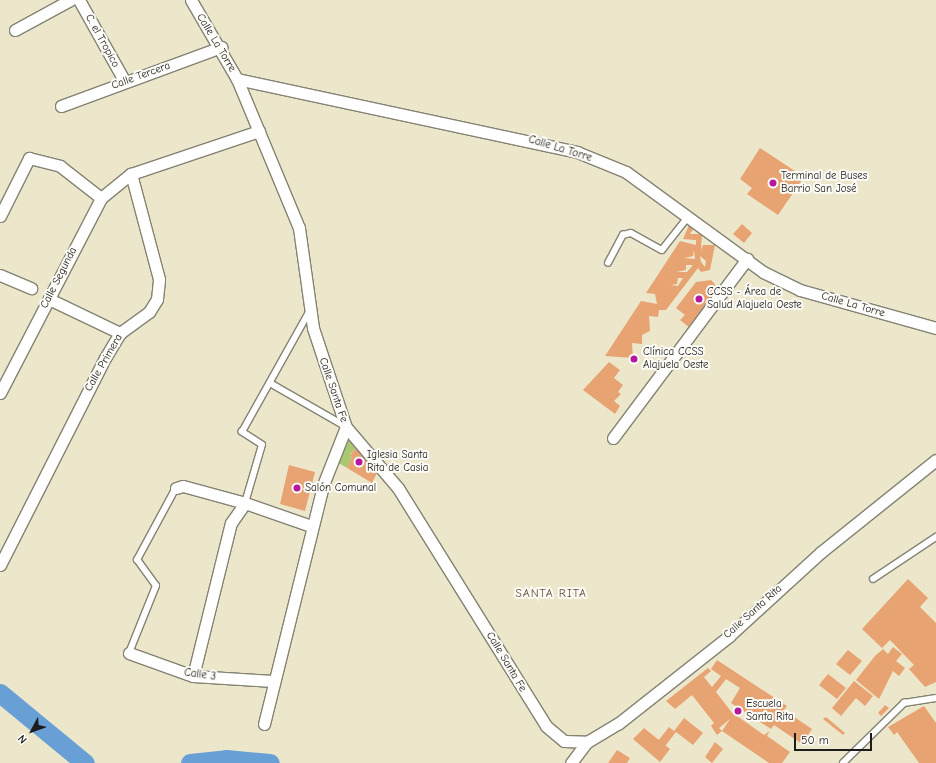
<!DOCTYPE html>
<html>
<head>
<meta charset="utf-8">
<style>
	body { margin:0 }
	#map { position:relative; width:936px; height:763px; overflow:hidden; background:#ece7ca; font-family:"Comic Neue",sans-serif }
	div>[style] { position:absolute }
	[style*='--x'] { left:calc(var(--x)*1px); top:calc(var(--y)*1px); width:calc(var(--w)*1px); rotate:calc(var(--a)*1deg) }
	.green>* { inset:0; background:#a9c870 }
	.river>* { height:19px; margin:-9.5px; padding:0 9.5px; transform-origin:9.5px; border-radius:9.5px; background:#68a0d6 }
	.building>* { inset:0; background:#e8a372 }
	.roads { filter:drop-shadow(1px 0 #848273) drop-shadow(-1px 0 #848273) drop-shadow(0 1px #848273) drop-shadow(0 -1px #848273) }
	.service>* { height:5.5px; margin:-2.75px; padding:0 2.75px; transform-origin:2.75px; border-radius:2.75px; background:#fff }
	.minor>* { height:11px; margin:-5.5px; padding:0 5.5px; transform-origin:5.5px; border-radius:5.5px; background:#fff }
	.dots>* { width:11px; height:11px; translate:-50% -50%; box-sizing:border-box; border:2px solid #fdfcf7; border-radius:50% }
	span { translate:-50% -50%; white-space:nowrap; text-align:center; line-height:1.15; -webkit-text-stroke:4px #fdfcf7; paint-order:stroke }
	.street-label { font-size:11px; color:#1c1c1c }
	.poi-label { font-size:11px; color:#1c1c1c }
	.left { translate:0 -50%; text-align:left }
	.neighbourhood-label { font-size:12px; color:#634b3a; letter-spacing:1px }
	.north { position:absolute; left:12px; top:711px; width:40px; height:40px; -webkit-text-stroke:3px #fdfcf7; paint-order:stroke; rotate:229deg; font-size:11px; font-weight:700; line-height:16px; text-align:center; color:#1c1c1c }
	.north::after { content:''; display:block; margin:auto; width:14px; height:18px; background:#1c1c1c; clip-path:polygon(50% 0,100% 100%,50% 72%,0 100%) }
	.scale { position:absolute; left:794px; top:733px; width:78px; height:18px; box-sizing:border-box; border:2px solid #1c1c1c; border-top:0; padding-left:5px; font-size:12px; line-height:14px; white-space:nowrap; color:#1c1c1c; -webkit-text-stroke:3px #fdfcf7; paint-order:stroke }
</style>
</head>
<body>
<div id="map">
	<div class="green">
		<div style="clip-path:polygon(349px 440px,356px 448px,350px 454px,352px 457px,347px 468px,337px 462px)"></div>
	</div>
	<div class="river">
		<div style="--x:0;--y:693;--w:110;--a:39.5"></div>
		<div style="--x:190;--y:763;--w:36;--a:-6"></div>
		<div style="--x:226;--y:759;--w:44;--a:5.2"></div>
	</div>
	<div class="building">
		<div style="clip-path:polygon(760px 148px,804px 177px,778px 215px,747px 194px,752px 188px,740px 179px)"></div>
		<div style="clip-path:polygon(742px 224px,752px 233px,744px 243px,733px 234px)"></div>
		<div style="clip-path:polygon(evenodd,689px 225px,694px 228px,690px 234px,702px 234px,701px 250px,703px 245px,715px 245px,710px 270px,701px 272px,698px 268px,666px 310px,659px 310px,658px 317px,649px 316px,650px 331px,642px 335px,642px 344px,632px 343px,633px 358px,605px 356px,641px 301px,657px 304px,655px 294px,646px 293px,680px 241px,696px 245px,696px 240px,683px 239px,689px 225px,694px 250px,695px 259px,684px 258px,693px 256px,694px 250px,689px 225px,700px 256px,706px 261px,705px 267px,701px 262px,700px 256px,689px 225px,686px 265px,693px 265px,687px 272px,676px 272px,686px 270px,686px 265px,689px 225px,678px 278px,683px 278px,678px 286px,671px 285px,677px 284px,678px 278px)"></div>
		<div style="clip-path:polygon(711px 280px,720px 290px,690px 328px,680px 320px,685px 315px,676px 308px,696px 282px)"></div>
		<div style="clip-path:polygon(609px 362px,620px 370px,614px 378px,623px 385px,618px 392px,621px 394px,614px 401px,620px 406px,615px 414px,583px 390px)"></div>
		<div style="clip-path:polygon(356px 448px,377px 473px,372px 483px,347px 468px,352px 457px,350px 455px)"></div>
		<div style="clip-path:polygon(289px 465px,315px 472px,305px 511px,280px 504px)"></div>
		<div style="clip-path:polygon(908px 579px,928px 598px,920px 607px,936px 623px,936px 682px,925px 687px,909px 669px,914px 665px,890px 640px,882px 648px,862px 629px)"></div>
		<div style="clip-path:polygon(893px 647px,902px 654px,896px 661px,905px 668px,899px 676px,893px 671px,879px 699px,856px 680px,875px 656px,883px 649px,888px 654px)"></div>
		<div style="clip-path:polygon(848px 650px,862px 661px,850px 675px,836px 664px)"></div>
		<div style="clip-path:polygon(evenodd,717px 660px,787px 706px,784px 710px,812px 729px,802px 744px,774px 725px,771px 729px,731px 703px,740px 688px,726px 679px,716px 692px,733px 714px,737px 709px,740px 711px,737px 716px,764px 735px,770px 731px,767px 736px,790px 752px,782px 763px,769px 763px,722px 731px,717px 735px,711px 726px,714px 723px,692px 695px,675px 709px,666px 701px,708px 668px,711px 671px,704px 677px,712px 687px,721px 676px,711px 669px,717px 660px,730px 719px,722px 731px,719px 728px,730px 719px)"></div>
		<div style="clip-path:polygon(828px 674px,846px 688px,837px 699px,819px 685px)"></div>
		<div style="clip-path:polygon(854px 681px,873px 696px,865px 706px,856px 698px,841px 716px,832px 708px)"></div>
		<div style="clip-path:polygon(885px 705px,889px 708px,881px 716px,878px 713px)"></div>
		<div style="clip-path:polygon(924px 706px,936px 723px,936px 763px,919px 763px,897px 732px,894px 735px,888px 727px)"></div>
		<div style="clip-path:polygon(826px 717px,845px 733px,843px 735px,823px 719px)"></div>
		<div style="clip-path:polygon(684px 718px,703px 733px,693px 745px,676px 732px,665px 746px,658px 741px,669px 727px,674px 731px)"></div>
		<div style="clip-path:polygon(644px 728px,670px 749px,660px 762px,633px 739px)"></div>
		<div style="clip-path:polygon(715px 742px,723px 749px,712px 763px,705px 757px)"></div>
		<div style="clip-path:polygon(617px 750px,630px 758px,627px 763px,608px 763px)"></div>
	</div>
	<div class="roads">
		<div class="service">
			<div style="--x:608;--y:263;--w:32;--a:-62"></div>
			<div style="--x:623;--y:235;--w:8;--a:-14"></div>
			<div style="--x:631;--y:233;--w:35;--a:29"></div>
			<div style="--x:662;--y:250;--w:42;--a:-51.8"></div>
			<div style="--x:270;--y:383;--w:86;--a:29.8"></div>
			<div style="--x:245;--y:503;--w:60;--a:-73.7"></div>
			<div style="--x:262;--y:445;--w:24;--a:-147"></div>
			<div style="--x:242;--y:432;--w:137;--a:-60.8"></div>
			<div style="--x:873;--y:579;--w:76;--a:-33.7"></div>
			<div style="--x:129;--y:653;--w:72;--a:-68.1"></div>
			<div style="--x:156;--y:586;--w:32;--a:-126"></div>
			<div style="--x:137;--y:560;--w:82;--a:-61.6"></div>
			<div style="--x:843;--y:763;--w:86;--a:-44.5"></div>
			<div style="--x:904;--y:703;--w:32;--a:-9"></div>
		</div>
		<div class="minor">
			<div style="--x:79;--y:0;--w:94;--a:60.7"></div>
			<div style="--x:191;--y:0;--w:91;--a:59.8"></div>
			<div style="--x:237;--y:79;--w:348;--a:12.1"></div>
			<div style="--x:577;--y:152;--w:53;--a:22.2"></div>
			<div style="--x:626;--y:172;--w:170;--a:36.1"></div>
			<div style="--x:763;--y:272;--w:41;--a:25.9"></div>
			<div style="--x:800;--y:290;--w:141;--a:15.6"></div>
			<div style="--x:15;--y:30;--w:63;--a:-28.6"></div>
			<div style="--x:237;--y:79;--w:161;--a:67.4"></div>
			<div style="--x:299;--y:228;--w:101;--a:82"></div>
			<div style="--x:313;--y:328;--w:104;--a:71.6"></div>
			<div style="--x:346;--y:427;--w:80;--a:49.6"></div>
			<div style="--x:398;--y:488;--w:280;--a:58.1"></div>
			<div style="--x:546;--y:726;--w:23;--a:40"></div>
			<div style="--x:564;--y:741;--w:23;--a:2"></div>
			<div style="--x:61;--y:106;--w:171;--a:-20.2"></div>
			<div style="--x:0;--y:216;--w:65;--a:-63.4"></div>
			<div style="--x:29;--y:158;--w:32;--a:14"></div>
			<div style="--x:60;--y:166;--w:52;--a:38"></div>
			<div style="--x:0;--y:275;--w:34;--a:23"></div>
			<div style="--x:49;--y:299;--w:79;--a:25.6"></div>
			<div style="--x:0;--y:393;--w:220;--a:-62.6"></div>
			<div style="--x:101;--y:198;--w:38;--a:-39"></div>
			<div style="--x:613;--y:438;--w:224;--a:-53.2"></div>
			<div style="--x:176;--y:488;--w:7;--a:-16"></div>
			<div style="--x:183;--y:486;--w:64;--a:15.3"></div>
			<div style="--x:245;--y:503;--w:70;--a:19.2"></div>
			<div style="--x:0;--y:565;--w:232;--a:-63.1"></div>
			<div style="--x:105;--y:358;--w:29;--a:-59"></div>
			<div style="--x:120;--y:333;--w:36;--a:-36"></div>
			<div style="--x:149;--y:312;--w:15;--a:-58"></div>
			<div style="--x:157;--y:299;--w:20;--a:-84"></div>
			<div style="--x:159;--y:279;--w:109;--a:-104.9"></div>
			<div style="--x:131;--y:174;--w:135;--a:-18.6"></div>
			<div style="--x:129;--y:653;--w:68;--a:19.8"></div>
			<div style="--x:193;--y:676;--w:80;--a:3.6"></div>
			<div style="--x:193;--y:676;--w:158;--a:-76.1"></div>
			<div style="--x:231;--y:523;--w:24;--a:-55"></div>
			<div style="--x:264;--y:724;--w:246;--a:-76.1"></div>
			<div style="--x:323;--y:485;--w:62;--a:-68.4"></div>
			<div style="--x:571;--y:763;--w:26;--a:-53"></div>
			<div style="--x:587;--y:742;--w:37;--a:-31"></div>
			<div style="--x:619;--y:723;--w:140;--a:-38.3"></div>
			<div style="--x:729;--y:636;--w:125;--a:-42.4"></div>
			<div style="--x:821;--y:552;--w:147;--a:-38.7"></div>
		</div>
	</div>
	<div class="dots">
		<div style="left:773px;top:183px;background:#b5179e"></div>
		<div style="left:699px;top:299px;background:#b5179e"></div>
		<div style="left:634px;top:359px;background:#b5179e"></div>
		<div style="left:359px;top:462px;background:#b5179e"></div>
		<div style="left:297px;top:488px;background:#b5179e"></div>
		<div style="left:738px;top:711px;background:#b5179e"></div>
	</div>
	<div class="street-label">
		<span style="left:102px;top:41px;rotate:61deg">C. el Tropico</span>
		<span style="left:216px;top:43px;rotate:59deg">Calle La Torre</span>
		<span style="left:141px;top:76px;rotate:-20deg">Calle Tercera</span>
		<span style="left:560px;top:149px;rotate:17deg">Calle La Torre</span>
		<span style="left:59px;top:278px;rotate:-63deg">Calle Segunda</span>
		<span style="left:853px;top:305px;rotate:16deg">Calle La Torre</span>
		<span style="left:104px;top:363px;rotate:-60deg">Calle Primera</span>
		<span style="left:333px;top:390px;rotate:71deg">Calle Santa Fe</span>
		<span style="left:753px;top:612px;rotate:-42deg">Calle Santa Rita</span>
		<span style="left:506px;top:662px;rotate:59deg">Calle Santa Fe</span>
		<span style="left:200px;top:675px;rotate:8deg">Calle 3</span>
	</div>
	<div class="poi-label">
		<span class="left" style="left:781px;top:183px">Terminal de Buses<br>Barrio San José</span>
		<span class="left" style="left:707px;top:299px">CCSS - Área de<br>Salud Alajuela Oeste</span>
		<span class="left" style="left:643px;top:359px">Clínica CCSS<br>Alajuela Oeste</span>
		<span class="left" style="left:367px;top:462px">Iglesia Santa<br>Rita de Casia</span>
		<span class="left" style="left:305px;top:488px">Salón Comunal</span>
		<span class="left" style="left:746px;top:711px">Escuela<br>Santa Rita</span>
	</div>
	<div class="neighbourhood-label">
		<span style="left:551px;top:594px">SANTA RITA</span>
	</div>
	<div class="north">N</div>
	<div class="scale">50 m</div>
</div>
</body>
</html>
